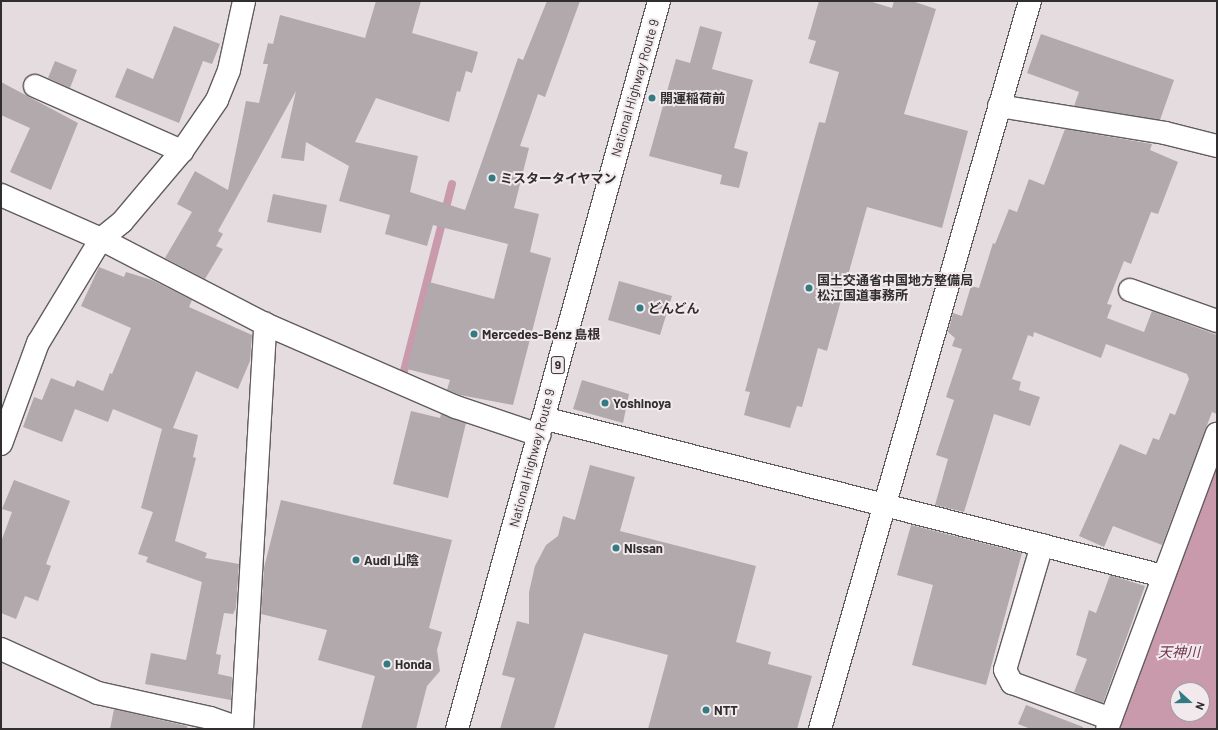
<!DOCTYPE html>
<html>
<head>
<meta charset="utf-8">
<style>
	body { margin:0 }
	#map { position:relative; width:1218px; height:730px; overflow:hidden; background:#e4dcdf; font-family:Barlow,"Noto Sans JP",sans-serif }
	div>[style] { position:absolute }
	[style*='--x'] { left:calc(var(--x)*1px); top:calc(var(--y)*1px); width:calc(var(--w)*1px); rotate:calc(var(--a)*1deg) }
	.water>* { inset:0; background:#c99aac }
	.stream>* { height:8px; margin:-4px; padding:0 4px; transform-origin:4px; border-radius:4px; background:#c99aac }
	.building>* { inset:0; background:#b1a9ac }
	.roads { filter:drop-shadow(1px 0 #635c5f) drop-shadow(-1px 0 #635c5f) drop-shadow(0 1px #635c5f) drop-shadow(0 -1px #635c5f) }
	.minor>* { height:22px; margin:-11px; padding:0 11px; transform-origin:11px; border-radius:11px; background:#fff }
	.trunk>* { height:22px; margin:-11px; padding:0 11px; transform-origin:11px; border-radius:11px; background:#fff }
	.dots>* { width:11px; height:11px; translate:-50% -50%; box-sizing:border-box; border:2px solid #f1e9ec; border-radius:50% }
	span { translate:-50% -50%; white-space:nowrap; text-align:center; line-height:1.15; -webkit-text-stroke:4px #f1e9ec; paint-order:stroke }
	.shield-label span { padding:1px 3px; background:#f1e9ec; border:1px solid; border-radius:3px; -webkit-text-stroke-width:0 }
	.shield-label { font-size:12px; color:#312e2f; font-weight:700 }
	.street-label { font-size:13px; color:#312e2f }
	.poi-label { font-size:13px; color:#312e2f; font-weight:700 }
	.left { translate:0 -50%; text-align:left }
	.water-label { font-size:14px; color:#6f334f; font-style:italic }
	.frame { position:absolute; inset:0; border:2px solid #312e2f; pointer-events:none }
	.north { position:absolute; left:1170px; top:682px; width:40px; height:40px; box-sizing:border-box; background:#f1e9ec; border:1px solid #a49ea0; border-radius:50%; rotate:111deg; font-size:11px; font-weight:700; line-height:16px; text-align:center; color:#312e2f }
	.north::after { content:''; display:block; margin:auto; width:14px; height:18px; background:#327b82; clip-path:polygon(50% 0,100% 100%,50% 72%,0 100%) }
</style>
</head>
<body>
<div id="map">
	<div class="water">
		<div style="clip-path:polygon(evenodd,1217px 451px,1217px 729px,1110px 729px,1217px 451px,1178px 690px,1202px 690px,1202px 714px,1178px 714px,1178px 690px)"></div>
	</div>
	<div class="stream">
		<div style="--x:404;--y:371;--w:193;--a:-75.6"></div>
	</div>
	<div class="building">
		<div style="clip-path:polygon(376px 1px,421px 1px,412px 33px,478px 52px,472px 73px,466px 71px,460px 92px,457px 91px,449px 122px,376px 98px,355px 142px,418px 156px,410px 192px,465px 210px,518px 58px,523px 60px,547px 1px,580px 1px,545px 97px,538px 94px,520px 146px,529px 148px,514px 208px,539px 214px,530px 252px,551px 258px,513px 405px,460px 395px,447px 390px,450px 380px,407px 369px,429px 282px,494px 299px,508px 244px,433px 225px,427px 246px,385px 234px,390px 215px,339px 201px,349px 166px,306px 142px,304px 161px,281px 158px,296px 91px,218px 231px,223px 234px,216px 246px,223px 249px,205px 279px,165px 258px,192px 212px,177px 204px,195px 171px,228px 190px,246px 101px,259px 103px,268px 64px,263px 64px,268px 43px,273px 44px,280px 15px,365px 38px)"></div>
		<div style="clip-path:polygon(819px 1px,869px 1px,892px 8px,894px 1px,912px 1px,936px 9px,904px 114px,968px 131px,942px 228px,867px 207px,827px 351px,818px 348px,802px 407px,797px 406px,790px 428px,744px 415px,750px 392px,745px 391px,819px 122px,825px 123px,839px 72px,809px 63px,816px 41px,808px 39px)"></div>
		<div style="clip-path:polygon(174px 26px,220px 44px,212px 64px,203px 61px,179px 123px,115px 97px,127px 68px,153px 79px)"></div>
		<div style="clip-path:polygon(700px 26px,722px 32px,712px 69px,753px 80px,734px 148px,748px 152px,739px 188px,720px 184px,722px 175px,649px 156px,676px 59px,690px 63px)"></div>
		<div style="clip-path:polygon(1041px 34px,1174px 80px,1160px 120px,1074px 106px,1079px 92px,1027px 73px)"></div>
		<div style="clip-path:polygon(55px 61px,77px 70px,70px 88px,48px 78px)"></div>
		<div style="clip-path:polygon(1px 82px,78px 123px,51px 190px,10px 172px,30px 128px,1px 115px)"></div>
		<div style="clip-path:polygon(1065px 129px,1152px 144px,1150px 150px,1178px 162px,1158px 214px,1151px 212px,1131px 264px,1124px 261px,1107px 304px,1112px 305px,1107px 318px,1144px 332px,1152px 311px,1217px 335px,1217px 414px,1212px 412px,1162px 545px,1113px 526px,1104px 547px,1079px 536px,1120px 444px,1146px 455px,1153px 438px,1159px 440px,1170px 413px,1175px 415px,1189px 379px,1187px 374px,1106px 344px,1101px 358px,1034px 332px,1033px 337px,1028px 335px,1012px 379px,1021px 382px,1019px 390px,1040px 397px,1030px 426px,994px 414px,964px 512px,935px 505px,948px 459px,936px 455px,954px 400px,946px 397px,962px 349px,952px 346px,955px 338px,948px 332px,953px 313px,962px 316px,971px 286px,979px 288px,993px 243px,995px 244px,1009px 209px,1017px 212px,1029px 179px,1044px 185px)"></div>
		<div style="clip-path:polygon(273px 194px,327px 205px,321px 233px,267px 222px)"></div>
		<div style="clip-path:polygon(99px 267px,124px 277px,126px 272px,152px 280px,192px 300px,189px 307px,252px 335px,250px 361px,238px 389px,196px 371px,173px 428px,198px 435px,193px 457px,196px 458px,175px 541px,207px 553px,205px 558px,239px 564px,236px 608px,233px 614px,224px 613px,216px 654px,221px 655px,218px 674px,232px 677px,231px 700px,145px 684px,151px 653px,186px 660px,202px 582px,146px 562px,148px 557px,138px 554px,153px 512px,141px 508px,162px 429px,113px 409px,108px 422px,75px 409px,62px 442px,23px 427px,34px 397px,42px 400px,51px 378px,74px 387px,77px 380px,103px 391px,110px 373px,112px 374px,131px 328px,81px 306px)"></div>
		<div style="clip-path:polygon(619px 281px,672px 296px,660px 335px,608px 320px)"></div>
		<div style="clip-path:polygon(582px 380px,629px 394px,623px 423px,573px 409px)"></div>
		<div style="clip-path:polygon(411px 411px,440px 418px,441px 414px,466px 423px,448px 498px,393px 484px)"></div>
		<div style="clip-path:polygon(590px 465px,635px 477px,620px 531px,756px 566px,736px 642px,771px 652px,768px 664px,812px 676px,797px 729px,648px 729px,668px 655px,584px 633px,554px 729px,500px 729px,515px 678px,502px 675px,517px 621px,529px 624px,529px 592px,535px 566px,546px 545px,558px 536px,563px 516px,575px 520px)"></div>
		<div style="clip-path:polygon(14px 480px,70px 501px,46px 564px,51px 566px,38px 601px,25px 596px,16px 619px,1px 613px,1px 542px,12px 512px,2px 509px)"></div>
		<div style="clip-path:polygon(281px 500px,452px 540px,429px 628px,442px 632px,437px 650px,440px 671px,427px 686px,416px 729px,361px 729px,375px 676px,318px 660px,327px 630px,261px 614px,264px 568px)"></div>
		<div style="clip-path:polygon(911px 525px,1022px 553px,986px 685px,912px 665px,933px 585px,897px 575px)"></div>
		<div style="clip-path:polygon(1110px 575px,1145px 586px,1103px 703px,1074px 692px,1087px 659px,1076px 655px,1089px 610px,1096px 613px)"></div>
		<div style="clip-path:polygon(1026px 705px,1083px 727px,1083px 729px,1031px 729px,1018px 724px)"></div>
		<div style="clip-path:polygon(114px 709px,187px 726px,187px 729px,110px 729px)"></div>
	</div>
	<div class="roads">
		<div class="minor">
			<div style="--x:35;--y:86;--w:161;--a:23.9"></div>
			<div style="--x:999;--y:106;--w:168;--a:9.2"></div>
			<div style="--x:1165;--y:133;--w:54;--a:14"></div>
			<div style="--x:1;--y:195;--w:109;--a:23.7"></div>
			<div style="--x:101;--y:239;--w:185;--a:27.4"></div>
			<div style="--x:265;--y:324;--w:208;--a:23.5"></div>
			<div style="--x:456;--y:407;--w:88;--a:18.6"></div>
			<div style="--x:1130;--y:290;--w:92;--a:19.6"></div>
			<div style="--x:543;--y:418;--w:640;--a:14.3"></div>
			<div style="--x:1;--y:444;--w:108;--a:-69.9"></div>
			<div style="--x:38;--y:343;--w:122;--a:-58.8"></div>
			<div style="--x:101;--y:239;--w:27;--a:-39"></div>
			<div style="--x:122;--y:222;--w:93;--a:-49.8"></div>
			<div style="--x:182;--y:151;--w:62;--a:-55.5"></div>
			<div style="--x:217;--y:100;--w:32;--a:-68"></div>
			<div style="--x:229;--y:70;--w:71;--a:-77.7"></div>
			<div style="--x:1042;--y:545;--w:130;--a:106.5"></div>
			<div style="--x:1005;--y:670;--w:15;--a:62"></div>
			<div style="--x:1012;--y:683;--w:105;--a:20"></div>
			<div style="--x:1;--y:649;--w:107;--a:24.4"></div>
			<div style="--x:98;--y:693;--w:115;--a:12.6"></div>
			<div style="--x:210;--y:718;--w:34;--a:19"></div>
			<div style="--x:242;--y:729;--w:406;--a:-86.7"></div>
			<div style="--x:820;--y:729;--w:758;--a:-73.91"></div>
			<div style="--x:1107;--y:729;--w:315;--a:-69.6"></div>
		</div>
		<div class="trunk">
			<div style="--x:457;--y:729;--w:756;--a:-74.49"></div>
		</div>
	</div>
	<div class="dots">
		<div style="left:652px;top:98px;background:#327b82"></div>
		<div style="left:492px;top:178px;background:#327b82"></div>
		<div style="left:809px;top:288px;background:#327b82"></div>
		<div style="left:640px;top:308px;background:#327b82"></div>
		<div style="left:474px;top:334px;background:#327b82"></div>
		<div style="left:605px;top:403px;background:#327b82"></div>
		<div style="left:616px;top:548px;background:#327b82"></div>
		<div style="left:356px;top:560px;background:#327b82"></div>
		<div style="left:387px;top:664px;background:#327b82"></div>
		<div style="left:706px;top:710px;background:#327b82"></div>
	</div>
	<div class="shield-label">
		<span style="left:558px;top:365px">9</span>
	</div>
	<div class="street-label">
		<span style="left:635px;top:88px;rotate:-74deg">National Highway Route 9</span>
		<span style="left:532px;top:458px;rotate:-75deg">National Highway Route 9</span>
	</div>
	<div class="poi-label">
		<span class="left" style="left:660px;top:98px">開運稲荷前</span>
		<span class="left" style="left:500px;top:178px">ミスタータイヤマン</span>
		<span class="left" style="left:817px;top:288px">国土交通省中国地方整備局<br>松江国道事務所</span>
		<span class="left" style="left:648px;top:308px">どんどん</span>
		<span class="left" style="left:482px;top:334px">Mercedes-Benz 島根</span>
		<span class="left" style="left:613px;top:403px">Yoshinoya</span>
		<span class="left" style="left:624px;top:548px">Nissan</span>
		<span class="left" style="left:364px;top:560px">Audi 山陰</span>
		<span class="left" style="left:395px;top:664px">Honda</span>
		<span class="left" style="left:714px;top:710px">NTT</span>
	</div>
	<div class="water-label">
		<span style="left:1179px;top:652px">天神川</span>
	</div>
	<div class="frame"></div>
	<div class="north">N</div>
</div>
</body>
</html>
